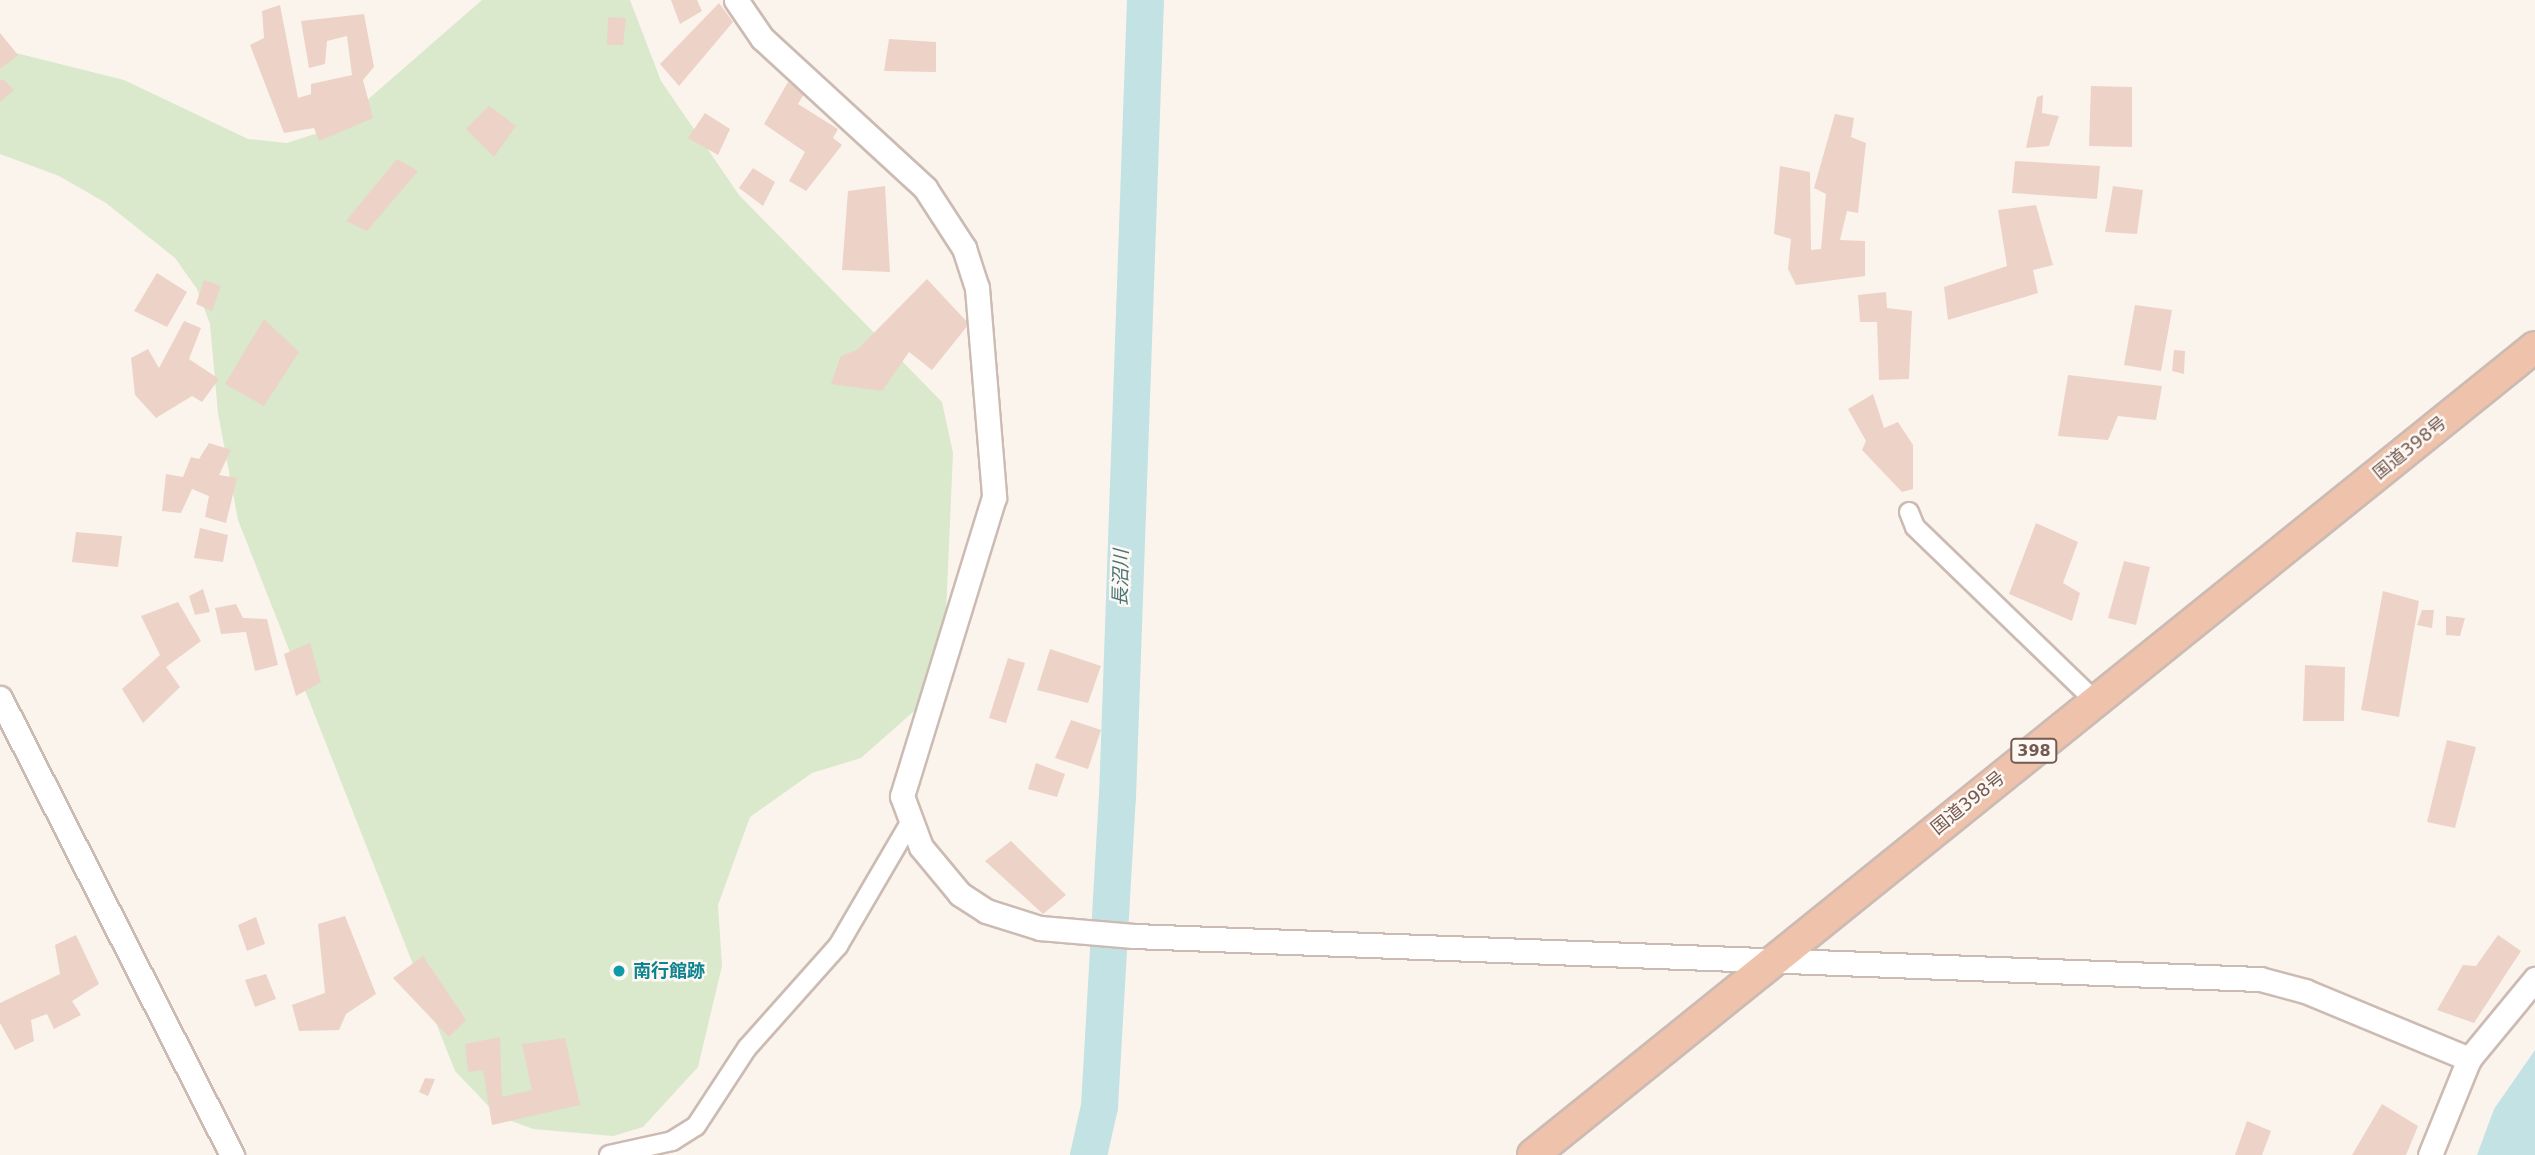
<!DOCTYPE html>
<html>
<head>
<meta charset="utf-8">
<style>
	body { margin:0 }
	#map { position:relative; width:2535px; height:1155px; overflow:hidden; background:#fbf4ed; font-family:"DejaVu Sans","Noto Sans JP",sans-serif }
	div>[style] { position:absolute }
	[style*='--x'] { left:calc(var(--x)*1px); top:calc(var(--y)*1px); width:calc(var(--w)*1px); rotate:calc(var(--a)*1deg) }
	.green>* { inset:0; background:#dae8cc }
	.water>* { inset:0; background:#c2e2e3 }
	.river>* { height:37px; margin:-18.5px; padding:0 18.5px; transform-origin:18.5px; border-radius:18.5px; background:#c2e2e3 }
	.building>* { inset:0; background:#edd2c7 }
	.roads { filter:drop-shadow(2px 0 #ccbbb3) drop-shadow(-2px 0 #ccbbb3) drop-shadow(0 2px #ccbbb3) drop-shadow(0 -2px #ccbbb3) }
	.minor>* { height:18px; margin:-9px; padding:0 9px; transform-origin:9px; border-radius:9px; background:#fff }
	.tertiary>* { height:23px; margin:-11.5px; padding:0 11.5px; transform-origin:11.5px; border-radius:11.5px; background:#fff }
	.trunk>* { height:30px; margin:-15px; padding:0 15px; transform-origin:15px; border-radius:15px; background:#efc2ac }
	.dots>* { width:19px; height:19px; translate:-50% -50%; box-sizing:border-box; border:4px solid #fdf8f3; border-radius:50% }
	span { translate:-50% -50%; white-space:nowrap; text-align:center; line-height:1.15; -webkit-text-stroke:5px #fdf8f3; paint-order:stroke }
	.shield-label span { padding:2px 5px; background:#fdf8f3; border:2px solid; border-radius:5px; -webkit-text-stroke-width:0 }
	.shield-label { font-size:16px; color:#745a51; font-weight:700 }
	.street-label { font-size:18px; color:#745a51 }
	.culture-label { font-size:18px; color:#0d838f; font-weight:700 }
	.left { translate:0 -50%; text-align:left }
	.water-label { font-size:19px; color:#467577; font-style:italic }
</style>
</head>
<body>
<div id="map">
	<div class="green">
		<div style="clip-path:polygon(482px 0,630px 0,661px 81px,739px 195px,942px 402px,953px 453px,944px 659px,930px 697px,861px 758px,812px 773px,750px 817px,718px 905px,722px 966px,698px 1067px,643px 1127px,613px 1136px,533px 1129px,498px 1116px,455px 1071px,238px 520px,218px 413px,210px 324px,197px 289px,175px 258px,106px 203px,59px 176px,0 154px,0 49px,124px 80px,248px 139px,287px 143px,321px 132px,365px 102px)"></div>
	</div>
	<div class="water">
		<div style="clip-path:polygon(2535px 1050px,2535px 1155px,2477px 1155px,2494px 1109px)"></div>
	</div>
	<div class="river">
		<div style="--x:1088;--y:1155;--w:50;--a:-77.3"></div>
		<div style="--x:1099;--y:1106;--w:310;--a:-86.7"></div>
		<div style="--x:1117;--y:797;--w:797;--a:-87.99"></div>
	</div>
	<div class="building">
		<div style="clip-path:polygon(671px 0,697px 0,702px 11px,680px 24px)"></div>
		<div style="clip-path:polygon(719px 3px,733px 22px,679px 86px,660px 64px)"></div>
		<div style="clip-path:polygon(280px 5px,298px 98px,311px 94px,311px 84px,352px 75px,347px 36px,327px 41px,325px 64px,309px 68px,301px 21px,364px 14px,374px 67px,363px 80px,373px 118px,319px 141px,314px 128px,284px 133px,250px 45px,264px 38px,262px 11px)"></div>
		<div style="clip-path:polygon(608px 17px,626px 18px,623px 45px,607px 45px)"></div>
		<div style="clip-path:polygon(0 33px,18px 55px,0 69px)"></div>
		<div style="clip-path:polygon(889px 39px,936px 42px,936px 72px,884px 71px)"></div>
		<div style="clip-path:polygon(3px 79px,14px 90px,0 102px,0 81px)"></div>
		<div style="clip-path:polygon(788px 82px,804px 94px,798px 104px,838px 129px,833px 138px,842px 145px,806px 191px,789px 181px,805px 152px,764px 124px)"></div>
		<div style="clip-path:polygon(2091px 86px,2132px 87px,2132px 147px,2089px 146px)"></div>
		<div style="clip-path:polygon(2043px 95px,2042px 113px,2059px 116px,2049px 146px,2026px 148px,2037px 97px)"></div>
		<div style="clip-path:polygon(489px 106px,516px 126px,494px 157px,466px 129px)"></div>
		<div style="clip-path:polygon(705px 113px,730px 129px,718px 155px,688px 138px)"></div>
		<div style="clip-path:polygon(1835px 114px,1854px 118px,1851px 137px,1866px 143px,1858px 213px,1847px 211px,1840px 240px,1865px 241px,1865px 276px,1796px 285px,1788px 269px,1791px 239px,1774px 234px,1780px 166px,1810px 172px,1811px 250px,1821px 249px,1826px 194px,1814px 188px)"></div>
		<div style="clip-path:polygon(397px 159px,418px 171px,367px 231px,346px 221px)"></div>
		<div style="clip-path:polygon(2015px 161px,2100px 166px,2097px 199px,2012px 193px)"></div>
		<div style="clip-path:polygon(753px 168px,775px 182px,763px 206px,739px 188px)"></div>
		<div style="clip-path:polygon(885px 186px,890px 272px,842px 270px,848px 191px)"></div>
		<div style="clip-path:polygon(2113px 186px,2143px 190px,2137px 234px,2105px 232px)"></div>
		<div style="clip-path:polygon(2036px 205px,2053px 265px,2033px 270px,2038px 293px,1948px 320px,1944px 287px,2007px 266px,1998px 210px)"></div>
		<div style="clip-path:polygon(157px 273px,187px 292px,167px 327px,134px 311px)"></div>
		<div style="clip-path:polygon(927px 279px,969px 324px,932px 370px,909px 352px,882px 391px,831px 384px,841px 356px,857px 350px)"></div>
		<div style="clip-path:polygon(204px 280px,221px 286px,212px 311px,196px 304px)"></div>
		<div style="clip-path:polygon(1886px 292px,1887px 308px,1912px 311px,1909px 379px,1879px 380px,1877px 322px,1860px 322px,1858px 295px)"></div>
		<div style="clip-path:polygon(2135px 305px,2172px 310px,2161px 371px,2124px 365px)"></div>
		<div style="clip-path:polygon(264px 319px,299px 352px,264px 406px,225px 384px)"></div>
		<div style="clip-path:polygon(184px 321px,201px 328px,189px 359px,219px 379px,202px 402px,192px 396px,156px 418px,135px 395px,131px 358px,148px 349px,159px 368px)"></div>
		<div style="clip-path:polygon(2174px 350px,2185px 351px,2184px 374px,2172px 371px)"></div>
		<div style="clip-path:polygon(2068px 375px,2162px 386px,2156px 420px,2118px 416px,2108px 440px,2058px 436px)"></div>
		<div style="clip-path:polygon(1873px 394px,1884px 428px,1898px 422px,1913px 445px,1913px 489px,1902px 492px,1862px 450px,1866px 441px,1848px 409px)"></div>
		<div style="clip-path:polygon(209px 443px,231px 450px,219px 475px,237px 478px,226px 523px,205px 517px,209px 496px,192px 489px,181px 513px,162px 511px,166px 474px,183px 477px,191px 457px,199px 459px)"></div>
		<div style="clip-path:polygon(2036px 523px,2078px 542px,2063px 583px,2080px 593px,2072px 621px,2009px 594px)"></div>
		<div style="clip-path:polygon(200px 528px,228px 535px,223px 562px,194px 558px)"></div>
		<div style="clip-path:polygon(76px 532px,122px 536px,118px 567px,72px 562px)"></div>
		<div style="clip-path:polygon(2124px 561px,2150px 567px,2136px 625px,2108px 618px)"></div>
		<div style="clip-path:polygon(203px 589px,210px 612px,195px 615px,189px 596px)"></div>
		<div style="clip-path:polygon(2383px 591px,2419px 601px,2399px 717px,2361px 710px)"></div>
		<div style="clip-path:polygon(178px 602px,201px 641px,166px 667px,180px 687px,143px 723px,122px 689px,160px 655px,141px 616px)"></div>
		<div style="clip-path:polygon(236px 604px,243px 618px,267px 619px,278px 665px,255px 671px,246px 632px,221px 634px,215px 608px)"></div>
		<div style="clip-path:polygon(2422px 610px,2434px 610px,2432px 628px,2417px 625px)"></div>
		<div style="clip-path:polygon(2446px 616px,2465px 618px,2460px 636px,2446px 635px)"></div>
		<div style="clip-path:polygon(310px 643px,321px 682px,296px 696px,284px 654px)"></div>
		<div style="clip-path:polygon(1050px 649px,1101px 666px,1088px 703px,1037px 690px)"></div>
		<div style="clip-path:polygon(1008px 658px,1025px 663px,1006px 723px,989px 718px)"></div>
		<div style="clip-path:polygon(2305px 665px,2345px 667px,2344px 721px,2303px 721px)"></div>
		<div style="clip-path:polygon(1071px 720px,1101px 730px,1088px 769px,1055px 758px)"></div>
		<div style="clip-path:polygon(2447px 740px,2476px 747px,2455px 828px,2427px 822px)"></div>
		<div style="clip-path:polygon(1036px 763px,1065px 774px,1057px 797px,1028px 789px)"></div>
		<div style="clip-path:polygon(1011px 841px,1066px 895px,1043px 914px,985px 861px)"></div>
		<div style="clip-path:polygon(345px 916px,376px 994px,346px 1014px,339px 1030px,299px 1031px,292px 1005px,325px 993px,318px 924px)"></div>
		<div style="clip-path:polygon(256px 917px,265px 944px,247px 951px,238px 925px)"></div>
		<div style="clip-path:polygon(76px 935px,99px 984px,72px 1001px,81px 1015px,54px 1029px,47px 1014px,31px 1020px,34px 1041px,15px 1050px,0 1023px,0 1003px,60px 974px,55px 945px)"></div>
		<div style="clip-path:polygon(2498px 935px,2521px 951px,2474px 1023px,2437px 1010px,2463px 965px,2476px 966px)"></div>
		<div style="clip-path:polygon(423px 956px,466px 1020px,449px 1037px,393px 978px)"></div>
		<div style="clip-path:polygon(266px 974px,276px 999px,255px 1007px,245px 980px)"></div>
		<div style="clip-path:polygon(500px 1037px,502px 1097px,532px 1090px,522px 1044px,565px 1038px,580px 1105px,492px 1125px,483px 1070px,468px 1072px,465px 1044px)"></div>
		<div style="clip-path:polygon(425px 1078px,435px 1079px,428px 1096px,419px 1092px)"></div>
		<div style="clip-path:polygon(2382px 1104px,2418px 1126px,2406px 1155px,2352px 1155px)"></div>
		<div style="clip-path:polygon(2247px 1121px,2271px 1131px,2262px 1155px,2235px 1155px)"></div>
	</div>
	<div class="roads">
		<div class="minor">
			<div style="--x:1909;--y:512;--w:16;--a:68"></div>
			<div style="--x:1915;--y:527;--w:250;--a:44"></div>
			<div style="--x:609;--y:1155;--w:65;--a:-12.5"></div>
			<div style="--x:672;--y:1141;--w:28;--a:-32"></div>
			<div style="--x:696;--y:1126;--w:93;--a:-56.8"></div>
			<div style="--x:747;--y:1048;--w:137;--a:-48.3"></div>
			<div style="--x:838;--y:946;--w:143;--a:-59.7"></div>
		</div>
		<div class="tertiary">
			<div style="--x:736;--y:0;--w:46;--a:55.6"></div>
			<div style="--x:762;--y:38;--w:222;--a:42.6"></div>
			<div style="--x:925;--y:188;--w:72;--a:57"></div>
			<div style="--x:964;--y:248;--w:42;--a:72"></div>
			<div style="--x:977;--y:288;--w:210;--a:85.3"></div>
			<div style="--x:994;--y:497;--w:313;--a:107.1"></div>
			<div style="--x:902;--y:796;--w:54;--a:69.6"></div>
			<div style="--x:921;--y:847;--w:61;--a:50.3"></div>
			<div style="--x:960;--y:894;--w:31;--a:33"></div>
			<div style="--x:986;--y:911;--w:57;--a:17.5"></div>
			<div style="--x:1040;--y:928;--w:94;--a:4.9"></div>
			<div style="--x:1134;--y:936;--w:1127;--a:2.19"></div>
			<div style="--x:2260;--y:979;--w:47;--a:14.9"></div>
			<div style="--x:2305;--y:991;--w:178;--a:22.5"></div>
			<div style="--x:0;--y:698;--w:513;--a:63.08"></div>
			<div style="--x:2430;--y:1155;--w:104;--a:-67.9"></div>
			<div style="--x:2469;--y:1059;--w:104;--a:-50.5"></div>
		</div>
		<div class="trunk">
			<div style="--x:1533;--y:1155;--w:1287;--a:-38.88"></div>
		</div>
	</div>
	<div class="dots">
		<div style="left:619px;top:971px;background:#0f9aa8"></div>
	</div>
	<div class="shield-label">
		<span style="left:2034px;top:751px">398</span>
	</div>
	<div class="street-label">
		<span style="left:2410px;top:448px;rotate:-39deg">国道398号</span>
		<span style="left:1968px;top:803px;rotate:-39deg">国道398号</span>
	</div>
	<div class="culture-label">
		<span class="left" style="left:633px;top:971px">南行館跡</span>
	</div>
	<div class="water-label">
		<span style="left:1121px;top:578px;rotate:-89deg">長沼川</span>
	</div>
</div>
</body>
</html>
